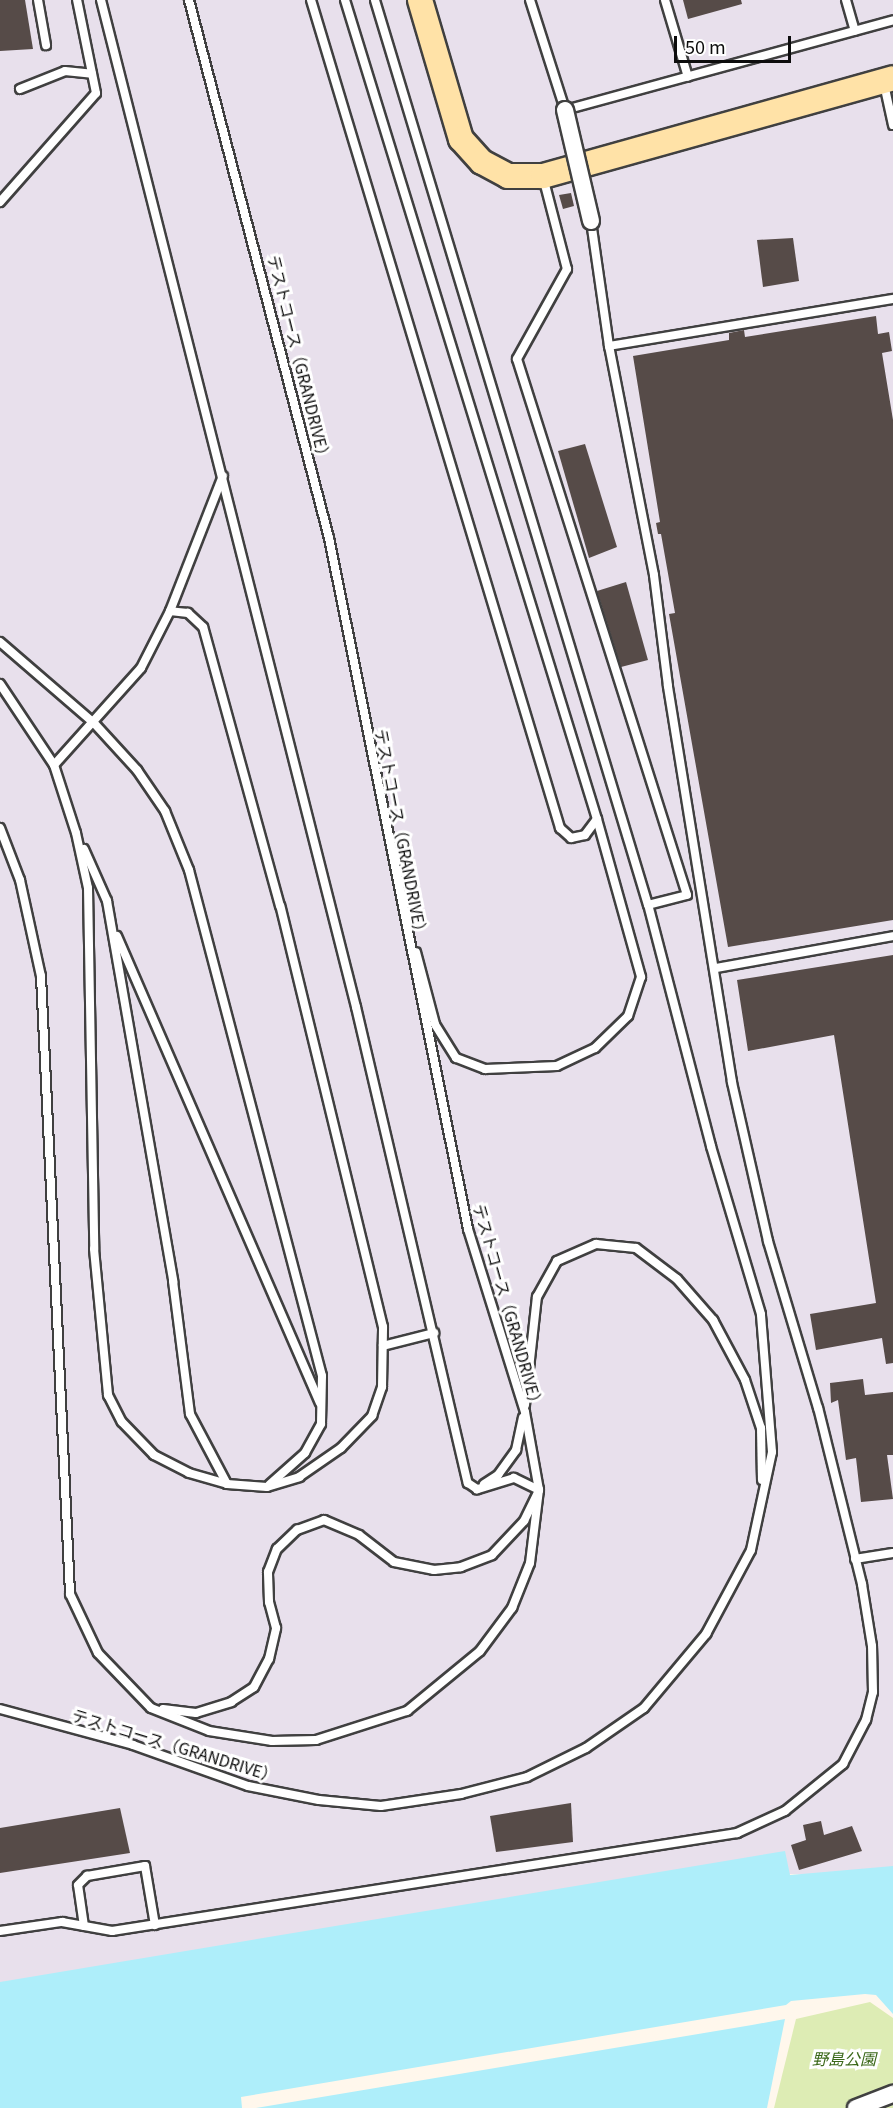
<!DOCTYPE html>
<html>
<head>
<meta charset="utf-8">
<style>
	body { margin:0 }
	#map { position:relative; width:893px; height:2108px; overflow:hidden; background:#fff7ec; font-family:Georgia,"Noto Sans JP",serif }
	div>[style] { position:absolute }
	[style*='--x'] { left:calc(var(--x)*1px); top:calc(var(--y)*1px); width:calc(var(--w)*1px); rotate:calc(var(--a)*1deg) }
	.industrial>* { inset:0; background:#e8e0ec }
	.green>* { inset:0; background:#ddecb4 }
	.water>* { inset:0; background:#aeeefa }
	.building>* { inset:0; background:#564b48 }
	.roads { filter:drop-shadow(2px 0 #404040) drop-shadow(-2px 0 #404040) drop-shadow(0 2px #404040) drop-shadow(0 -2px #404040) }
	.lane>* { height:8px; margin:-4px; padding:0 4px; transform-origin:4px; border-radius:4px; background:#fff }
	.street>* { height:16px; margin:-8px; padding:0 8px; transform-origin:8px; border-radius:8px; background:#fff }
	.secondary>* { height:24px; margin:-12px; padding:0 12px; transform-origin:12px; border-radius:12px; background:#ffe2a7 }
	.bridges { filter:drop-shadow(2px 0 #404040) drop-shadow(-2px 0 #404040) drop-shadow(0 2px #404040) drop-shadow(0 -2px #404040) }
	.street-bridge>* { height:16px; margin:-8px; padding:0 8px; transform-origin:8px; border-radius:8px; background:#fff }
	span { translate:-50% -50%; white-space:nowrap; text-align:center; line-height:1.15; -webkit-text-stroke:6px #fff; paint-order:stroke }
	.street-label { font-size:16px; color:#0d0d0d }
	.park-label { font-size:16px; color:#3b6819; font-style:italic }
	.scale { position:absolute; left:674px; top:36px; width:117px; height:27px; box-sizing:border-box; border:3px solid #0d0d0d; border-top:0; padding-left:8px; font-size:18px; line-height:21px; white-space:nowrap; color:#0d0d0d; -webkit-text-stroke:4px #fff; paint-order:stroke }
</style>
</head>
<body>
<div id="map">
	<div class="industrial">
		<div style="clip-path:polygon(0 0,893px 0,893px 1876px,791px 1874px,0 1984px)"></div>
	</div>
	<div class="green">
		<div style="clip-path:polygon(870px 2002px,893px 2018px,893px 2108px,774px 2108px,796px 2019px)"></div>
	</div>
	<div class="water">
		<div style="clip-path:polygon(785px 1851px,790px 1875px,893px 1866px,893px 2014px,876px 1995px,865px 1994px,791px 2001px,786px 2005px,241px 2097px,242px 2108px,0 2108px,0 1982px)"></div>
		<div style="clip-path:polygon(785px 2019px,767px 2108px,256px 2108px,752px 2025px)"></div>
	</div>
	<div class="building">
		<div style="clip-path:polygon(0 0,25px 0,33px 49px,0 51px)"></div>
		<div style="clip-path:polygon(683px 0,741px 0,742px 4px,688px 19px)"></div>
		<div style="clip-path:polygon(571px 193px,574px 206px,563px 209px,559px 195px)"></div>
		<div style="clip-path:polygon(793px 238px,799px 281px,763px 287px,757px 240px)"></div>
		<div style="clip-path:polygon(876px 316px,878px 334px,889px 332px,892px 351px,882px 353px,893px 420px,893px 920px,728px 947px,669px 614px,675px 613px,661px 534px,658px 534px,656px 523px,660px 522px,633px 356px,729px 340px,729px 333px,744px 330px,745px 337px)"></div>
		<div style="clip-path:polygon(585px 444px,617px 547px,589px 558px,558px 451px)"></div>
		<div style="clip-path:polygon(626px 582px,648px 660px,621px 667px,597px 591px)"></div>
		<div style="clip-path:polygon(893px 955px,893px 1363px,886px 1364px,882px 1338px,816px 1350px,810px 1314px,876px 1303px,834px 1035px,748px 1051px,737px 980px)"></div>
		<div style="clip-path:polygon(863px 1379px,865px 1395px,893px 1392px,893px 1455px,887px 1455px,893px 1499px,861px 1502px,856px 1458px,846px 1460px,838px 1400px,831px 1403px,830px 1383px)"></div>
		<div style="clip-path:polygon(571px 1803px,573px 1842px,496px 1852px,490px 1816px)"></div>
		<div style="clip-path:polygon(120px 1808px,130px 1853px,0 1873px,0 1828px)"></div>
		<div style="clip-path:polygon(821px 1821px,824px 1835px,852px 1826px,862px 1851px,799px 1870px,791px 1845px,806px 1840px,803px 1825px)"></div>
	</div>
	<div class="roads">
		<div class="lane">
			<div style="--x:38;--y:0;--w:46;--a:79.9"></div>
			<div style="--x:101;--y:0;--w:1039;--a:75.79"></div>
			<div style="--x:356;--y:1007;--w:489;--a:76.8"></div>
			<div style="--x:468;--y:1483;--w:11;--a:34"></div>
			<div style="--x:311;--y:0;--w:865;--a:73.26"></div>
			<div style="--x:560;--y:828;--w:15;--a:42"></div>
			<div style="--x:571;--y:838;--w:14;--a:-12"></div>
			<div style="--x:585;--y:835;--w:20;--a:-53"></div>
			<div style="--x:345;--y:0;--w:857;--a:72.9"></div>
			<div style="--x:597;--y:819;--w:164;--a:74.4"></div>
			<div style="--x:641;--y:977;--w:41;--a:108.4"></div>
			<div style="--x:628;--y:1016;--w:46;--a:135.9"></div>
			<div style="--x:595;--y:1048;--w:42;--a:154.7"></div>
			<div style="--x:557;--y:1066;--w:72;--a:177.6"></div>
			<div style="--x:485;--y:1069;--w:31;--a:-159"></div>
			<div style="--x:456;--y:1058;--w:40;--a:-122"></div>
			<div style="--x:435;--y:1024;--w:74;--a:-104.8"></div>
			<div style="--x:530;--y:0;--w:115;--a:72.3"></div>
			<div style="--x:565;--y:110;--w:340;--a:-15.3"></div>
			<div style="--x:665;--y:0;--w:80;--a:73.4"></div>
			<div style="--x:846;--y:0;--w:32;--a:74"></div>
			<div style="--x:884;--y:84;--w:42;--a:77.6"></div>
			<div style="--x:20;--y:89;--w:48;--a:-21.8"></div>
			<div style="--x:65;--y:71;--w:27;--a:6"></div>
			<div style="--x:543;--y:177;--w:95;--a:75.4"></div>
			<div style="--x:567;--y:269;--w:103;--a:119.1"></div>
			<div style="--x:517;--y:359;--w:562;--a:72.4"></div>
			<div style="--x:687;--y:895;--w:40;--a:165.6"></div>
			<div style="--x:0;--y:202;--w:145;--a:-48.6"></div>
			<div style="--x:96;--y:93;--w:95;--a:-101.5"></div>
			<div style="--x:609;--y:346;--w:288;--a:-9.4"></div>
			<div style="--x:0;--y:642;--w:124;--a:40.8"></div>
			<div style="--x:94;--y:723;--w:64;--a:47.5"></div>
			<div style="--x:137;--y:770;--w:50;--a:55.7"></div>
			<div style="--x:165;--y:811;--w:64;--a:67.9"></div>
			<div style="--x:189;--y:870;--w:523;--a:75.27"></div>
			<div style="--x:322;--y:1376;--w:48;--a:91.2"></div>
			<div style="--x:321;--y:1424;--w:33;--a:119"></div>
			<div style="--x:305;--y:1453;--w:47;--a:138.5"></div>
			<div style="--x:0;--y:684;--w:97;--a:56.3"></div>
			<div style="--x:54;--y:765;--w:71;--a:72.1"></div>
			<div style="--x:76;--y:833;--w:56;--a:77.7"></div>
			<div style="--x:88;--y:888;--w:361;--a:89"></div>
			<div style="--x:94;--y:1249;--w:147;--a:84.5"></div>
			<div style="--x:108;--y:1395;--w:30;--a:63"></div>
			<div style="--x:122;--y:1422;--w:46;--a:45.9"></div>
			<div style="--x:154;--y:1455;--w:39;--a:27"></div>
			<div style="--x:189;--y:1473;--w:40;--a:16"></div>
			<div style="--x:227;--y:1484;--w:40;--a:4.3"></div>
			<div style="--x:267;--y:1487;--w:34;--a:-17"></div>
			<div style="--x:299;--y:1477;--w:51;--a:-34.6"></div>
			<div style="--x:341;--y:1448;--w:45;--a:-45.9"></div>
			<div style="--x:372;--y:1416;--w:31;--a:-71"></div>
			<div style="--x:382;--y:1387;--w:60;--a:-89"></div>
			<div style="--x:383;--y:1327;--w:433;--a:-103.7"></div>
			<div style="--x:280;--y:906;--w:289;--a:-105.4"></div>
			<div style="--x:203;--y:627;--w:21;--a:-137"></div>
			<div style="--x:188;--y:613;--w:18;--a:-174"></div>
			<div style="--x:54;--y:765;--w:130;--a:-48.1"></div>
			<div style="--x:141;--y:668;--w:64;--a:-63"></div>
			<div style="--x:170;--y:611;--w:145;--a:-68.6"></div>
			<div style="--x:0;--y:828;--w:56;--a:69"></div>
			<div style="--x:20;--y:880;--w:98;--a:77.7"></div>
			<div style="--x:41;--y:976;--w:619;--a:87.31"></div>
			<div style="--x:70;--y:1594;--w:65;--a:64.6"></div>
			<div style="--x:98;--y:1653;--w:76;--a:46.1"></div>
			<div style="--x:151;--y:1708;--w:62;--a:21.6"></div>
			<div style="--x:209;--y:1731;--w:64;--a:9"></div>
			<div style="--x:272;--y:1741;--w:44;--a:-1.3"></div>
			<div style="--x:316;--y:1740;--w:96;--a:-17.7"></div>
			<div style="--x:407;--y:1711;--w:94;--a:-39.4"></div>
			<div style="--x:480;--y:1651;--w:54;--a:-53.3"></div>
			<div style="--x:512;--y:1608;--w:48;--a:-68.2"></div>
			<div style="--x:530;--y:1563;--w:74;--a:-83"></div>
			<div style="--x:539;--y:1490;--w:79;--a:-100.2"></div>
			<div style="--x:525;--y:1412;--w:192;--a:-107.3"></div>
			<div style="--x:468;--y:1229;--w:705;--a:-101.37"></div>
			<div style="--x:329;--y:538;--w:556;--a:-104.59"></div>
			<div style="--x:84;--y:849;--w:57;--a:66.1"></div>
			<div style="--x:107;--y:901;--w:386;--a:80.1"></div>
			<div style="--x:173;--y:1281;--w:134;--a:82.7"></div>
			<div style="--x:190;--y:1414;--w:79;--a:62.1"></div>
			<div style="--x:117;--y:936;--w:509;--a:66.51"></div>
			<div style="--x:716;--y:968;--w:180;--a:-10.2"></div>
			<div style="--x:383;--y:1346;--w:53;--a:-14.3"></div>
			<div style="--x:525;--y:1405;--w:109;--a:-83.7"></div>
			<div style="--x:537;--y:1297;--w:41;--a:-60.9"></div>
			<div style="--x:557;--y:1261;--w:43;--a:-23.6"></div>
			<div style="--x:596;--y:1244;--w:40;--a:5.7"></div>
			<div style="--x:636;--y:1248;--w:51;--a:37.1"></div>
			<div style="--x:677;--y:1279;--w:55;--a:48.7"></div>
			<div style="--x:713;--y:1320;--w:68;--a:61.9"></div>
			<div style="--x:745;--y:1380;--w:51;--a:71.6"></div>
			<div style="--x:761;--y:1428;--w:52;--a:88.9"></div>
			<div style="--x:484;--y:1484;--w:17;--a:-33"></div>
			<div style="--x:498;--y:1475;--w:31;--a:-54"></div>
			<div style="--x:516;--y:1450;--w:33;--a:-78"></div>
			<div style="--x:855;--y:1559;--w:38;--a:-9"></div>
			<div style="--x:0;--y:1709;--w:138;--a:15.1"></div>
			<div style="--x:133;--y:1745;--w:122;--a:19.6"></div>
			<div style="--x:248;--y:1786;--w:72;--a:11.2"></div>
			<div style="--x:319;--y:1800;--w:62;--a:5.5"></div>
			<div style="--x:381;--y:1806;--w:81;--a:-8.5"></div>
			<div style="--x:461;--y:1794;--w:68;--a:-14.4"></div>
			<div style="--x:527;--y:1777;--w:66;--a:-26.2"></div>
			<div style="--x:586;--y:1748;--w:70;--a:-34.6"></div>
			<div style="--x:644;--y:1708;--w:97;--a:-50"></div>
			<div style="--x:706;--y:1634;--w:95;--a:-61.8"></div>
			<div style="--x:751;--y:1550;--w:100;--a:-77.9"></div>
			<div style="--x:772;--y:1452;--w:138;--a:-94.6"></div>
			<div style="--x:761;--y:1314;--w:175;--a:-106.6"></div>
			<div style="--x:711;--y:1146;--w:249;--a:-104.6"></div>
			<div style="--x:648;--y:905;--w:945;--a:-106.79"></div>
			<div style="--x:163;--y:1709;--w:33;--a:7"></div>
			<div style="--x:196;--y:1713;--w:37;--a:-17"></div>
			<div style="--x:231;--y:1702;--w:27;--a:-33"></div>
			<div style="--x:254;--y:1687;--w:32;--a:-62"></div>
			<div style="--x:269;--y:1659;--w:32;--a:-77"></div>
			<div style="--x:276;--y:1628;--w:27;--a:-105"></div>
			<div style="--x:269;--y:1602;--w:30;--a:-92"></div>
			<div style="--x:268;--y:1572;--w:25;--a:-69"></div>
			<div style="--x:277;--y:1549;--w:28;--a:-44"></div>
			<div style="--x:297;--y:1530;--w:29;--a:-20"></div>
			<div style="--x:324;--y:1520;--w:38;--a:23"></div>
			<div style="--x:359;--y:1535;--w:44;--a:37.6"></div>
			<div style="--x:394;--y:1562;--w:41;--a:11.3"></div>
			<div style="--x:434;--y:1570;--w:27;--a:-6"></div>
			<div style="--x:461;--y:1567;--w:33;--a:-21"></div>
			<div style="--x:492;--y:1555;--w:47;--a:-46.7"></div>
			<div style="--x:524;--y:1521;--w:34;--a:-64"></div>
			<div style="--x:539;--y:1490;--w:28;--a:-154"></div>
			<div style="--x:514;--y:1478;--w:39;--a:163"></div>
			<div style="--x:84;--y:1926;--w:41;--a:-98.3"></div>
			<div style="--x:78;--y:1885;--w:13;--a:-45"></div>
			<div style="--x:87;--y:1876;--w:59;--a:-9.8"></div>
			<div style="--x:145;--y:1866;--w:60;--a:80.4"></div>
			<div style="--x:0;--y:1931;--w:63;--a:-8.3"></div>
			<div style="--x:62;--y:1922;--w:51;--a:10.2"></div>
			<div style="--x:112;--y:1931;--w:633;--a:-8.91"></div>
			<div style="--x:737;--y:1833;--w:53;--a:-24.6"></div>
			<div style="--x:785;--y:1811;--w:75;--a:-39"></div>
			<div style="--x:843;--y:1764;--w:50;--a:-62.4"></div>
			<div style="--x:866;--y:1720;--w:29;--a:-76"></div>
			<div style="--x:873;--y:1692;--w:46;--a:-91.2"></div>
			<div style="--x:872;--y:1646;--w:63;--a:-99.2"></div>
			<div style="--x:862;--y:1584;--w:181;--a:-104"></div>
			<div style="--x:818;--y:1408;--w:174;--a:-106.7"></div>
			<div style="--x:768;--y:1241;--w:163;--a:-102.8"></div>
			<div style="--x:732;--y:1082;--w:401;--a:-99.2"></div>
			<div style="--x:668;--y:686;--w:112;--a:-97.2"></div>
			<div style="--x:654;--y:575;--w:233;--a:-101.1"></div>
			<div style="--x:609;--y:346;--w:126;--a:-98.2"></div>
		</div>
		<div class="street">
			<div style="--x:856;--y:2108;--w:40;--a:-21"></div>
		</div>
		<div class="secondary">
			<div style="--x:420;--y:0;--w:145;--a:73.6"></div>
			<div style="--x:461;--y:139;--w:31;--a:48"></div>
			<div style="--x:482;--y:162;--w:30;--a:28"></div>
			<div style="--x:508;--y:176;--w:35;--a:0"></div>
			<div style="--x:543;--y:176;--w:363;--a:-15.6"></div>
		</div>
	</div>
	<div class="bridges">
		<div class="street-bridge">
			<div style="--x:565;--y:110;--w:114;--a:76.8"></div>
		</div>
	</div>
	<div class="street-label">
		<span style="left:300px;top:359px;rotate:76deg">テストコース（GRANDRIVE）</span>
		<span style="left:402px;top:834px;rotate:79deg">テストコース（GRANDRIVE）</span>
		<span style="left:509px;top:1307px;rotate:74deg">テストコース（GRANDRIVE）</span>
		<span style="left:175px;top:1745px;rotate:17deg">テストコース（GRANDRIVE）</span>
	</div>
	<div class="park-label">
		<span style="left:844px;top:2058px">野島公園</span>
	</div>
	<div class="scale">50 m</div>
</div>
</body>
</html>
